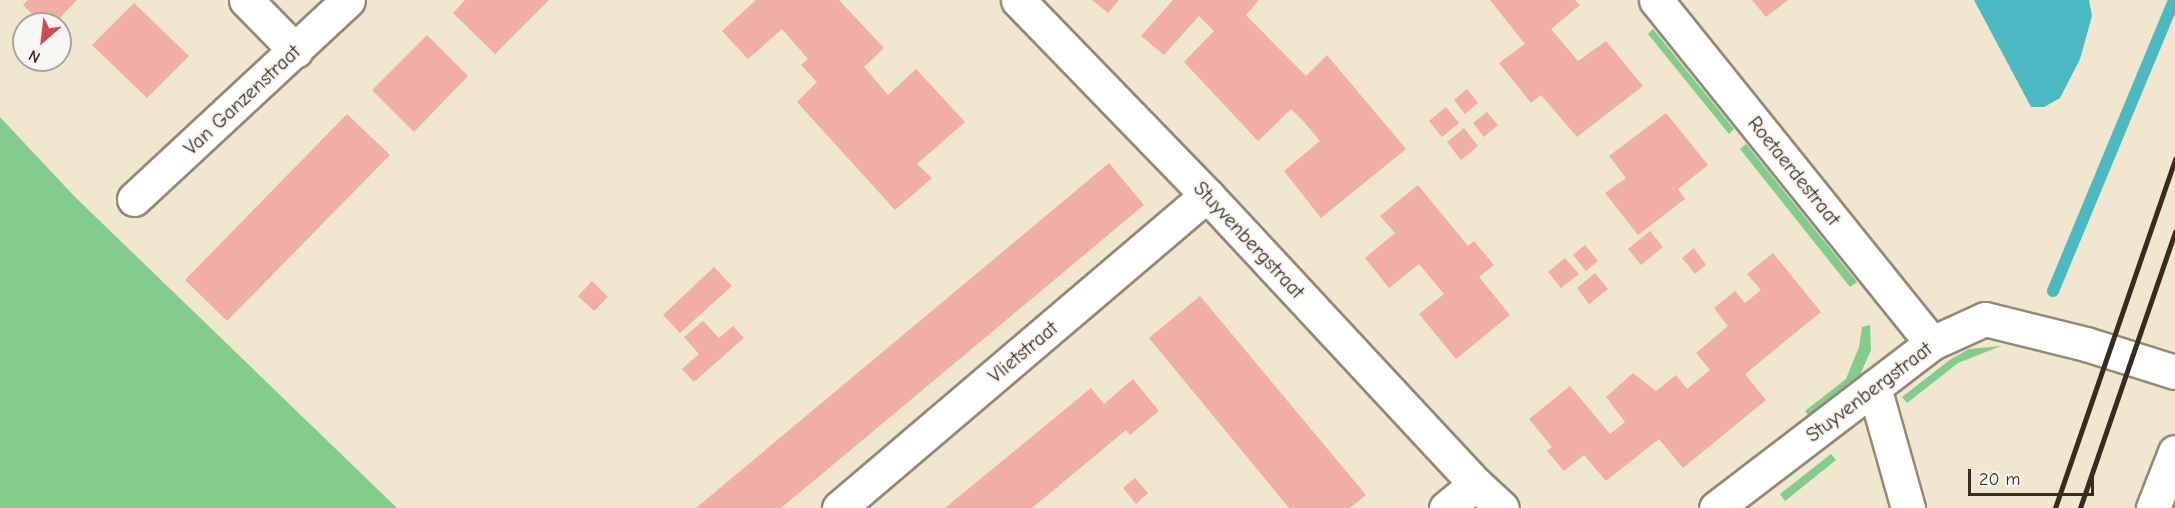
<!DOCTYPE html>
<html>
<head>
<meta charset="utf-8">
<style>
	body { margin:0 }
	#map { position:relative; width:2175px; height:508px; overflow:hidden; background:#f1e6ce; font-family:"Comic Neue",sans-serif }
	div>[style] { position:absolute }
	[style*='--x'] { left:calc(var(--x)*1px); top:calc(var(--y)*1px); width:calc(var(--w)*1px); rotate:calc(var(--a)*1deg) }
	.green>* { inset:0; background:#82cd8b }
	.water>* { inset:0; background:#4ab9c1 }
	.stream>* { height:12px; margin:-6px; padding:0 6px; transform-origin:6px; border-radius:6px; background:#4ab9c1 }
	.building>* { inset:0; background:#f1aea4 }
	.roads { filter:drop-shadow(2px 0 #968876) drop-shadow(-2px 0 #968876) drop-shadow(0 2px #968876) drop-shadow(0 -2px #968876) }
	.minor>* { height:33px; margin:-16.5px; padding:0 16.5px; transform-origin:16.5px; border-radius:16.5px; background:#fff }
	.rail>* { height:4.5px; margin:-2.25px; padding:0 2.25px; transform-origin:2.25px; border-radius:2.25px; background:#3b2a1e }
	span { translate:-50% -50%; white-space:nowrap; text-align:center; line-height:1.15; -webkit-text-stroke:4.5px #f6f6f2; paint-order:stroke }
	.street-label { font-size:20px; color:#3b2a1e }
	.north { position:absolute; left:12px; top:12px; width:60px; height:60px; box-sizing:border-box; background:#f6f6f2; border:2px solid #aba49d; border-radius:50%; rotate:208deg; font-size:16px; font-weight:700; line-height:24px; text-align:center; color:#3b2a1e }
	.north::after { content:''; display:block; margin:auto; width:21px; height:27px; background:#d1495b; clip-path:polygon(50% 0,100% 100%,50% 72%,0 100%) }
	.scale { position:absolute; left:1968px; top:469px; width:126px; height:27px; box-sizing:border-box; border:3px solid #3b2a1e; border-top:0; padding-left:8px; font-size:18px; line-height:21px; white-space:nowrap; color:#3b2a1e; -webkit-text-stroke:4px #f6f6f2; paint-order:stroke }
</style>
</head>
<body>
<div id="map">
	<div class="green">
		<div style="clip-path:polygon(1653px 29px,1734px 129px,1729px 134px,1648px 34px)"></div>
		<div style="clip-path:polygon(0 117px,75px 197px,397px 508px,0 508px)"></div>
		<div style="clip-path:polygon(1746px 144px,1857px 282px,1850px 287px,1740px 149px)"></div>
		<div style="clip-path:polygon(1870px 325px,1871px 350px,1860px 375px,1849px 389px,1811px 419px,1805px 411px,1846px 379px,1859px 347px,1862px 327px)"></div>
		<div style="clip-path:polygon(2001px 346px,1958px 363px,1907px 403px,1902px 397px,1951px 359px,1969px 349px)"></div>
		<div style="clip-path:polygon(1831px 454px,1836px 460px,1785px 501px,1780px 494px)"></div>
	</div>
	<div class="water">
		<div style="clip-path:polygon(1974px 0,2089px 0,2092px 16px,2080px 59px,2060px 98px,2044px 107px,2031px 107px)"></div>
	</div>
	<div class="stream">
		<div style="--x:2053;--y:291;--w:315;--a:-67.4"></div>
	</div>
	<div class="building">
		<div style="clip-path:polygon(28px 0,77px 0,54px 24px,42px 24px,23px 5px)"></div>
		<div style="clip-path:polygon(465px 0,549px 0,495px 54px,453px 13px)"></div>
		<div style="clip-path:polygon(756px 0,839px 0,884px 48px,864px 67px,888px 95px,916px 69px,965px 122px,917px 164px,932px 178px,895px 210px,797px 102px,817px 82px,801px 65px,808px 59px,782px 29px,748px 59px,722px 31px)"></div>
		<div style="clip-path:polygon(1092px 0,1119px 0,1108px 13px)"></div>
		<div style="clip-path:polygon(1173px 0,1259px 0,1246px 15px,1306px 76px,1327px 55px,1406px 149px,1321px 218px,1284px 171px,1320px 141px,1304px 122px,1291px 109px,1258px 141px,1184px 62px,1214px 31px,1199px 16px,1164px 55px,1141px 36px)"></div>
		<div style="clip-path:polygon(1490px 0,1575px 0,1580px 5px,1551px 29px,1578px 61px,1606px 41px,1643px 86px,1577px 137px,1541px 95px,1531px 103px,1499px 63px,1525px 44px)"></div>
		<div style="clip-path:polygon(1752px 0,1788px 0,1766px 17px)"></div>
		<div style="clip-path:polygon(134px 3px,189px 56px,147px 98px,92px 45px)"></div>
		<div style="clip-path:polygon(427px 35px,468px 76px,414px 132px,372px 90px)"></div>
		<div style="clip-path:polygon(1467px 89px,1478px 103px,1465px 114px,1454px 100px)"></div>
		<div style="clip-path:polygon(1446px 107px,1459px 123px,1442px 137px,1429px 121px)"></div>
		<div style="clip-path:polygon(1487px 112px,1498px 125px,1484px 137px,1473px 123px)"></div>
		<div style="clip-path:polygon(1666px 113px,1708px 165px,1678px 189px,1685px 199px,1638px 235px,1605px 193px,1626px 178px,1609px 156px)"></div>
		<div style="clip-path:polygon(347px 114px,390px 155px,227px 321px,185px 280px)"></div>
		<div style="clip-path:polygon(1464px 128px,1478px 146px,1461px 160px,1447px 142px)"></div>
		<div style="clip-path:polygon(1109px 163px,1144px 205px,859px 443px,781px 508px,696px 508px)"></div>
		<div style="clip-path:polygon(1418px 185px,1468px 246px,1474px 241px,1494px 265px,1479px 277px,1510px 315px,1456px 359px,1419px 314px,1444px 294px,1419px 264px,1389px 288px,1365px 258px,1395px 233px,1380px 216px)"></div>
		<div style="clip-path:polygon(1650px 231px,1663px 247px,1641px 265px,1628px 249px)"></div>
		<div style="clip-path:polygon(1585px 245px,1598px 261px,1586px 271px,1573px 255px)"></div>
		<div style="clip-path:polygon(1694px 248px,1706px 265px,1695px 274px,1682px 258px)"></div>
		<div style="clip-path:polygon(1773px 253px,1821px 312px,1745px 374px,1766px 400px,1683px 468px,1659px 439px,1606px 481px,1584px 455px,1564px 471px,1547px 451px,1552px 447px,1529px 419px,1570px 386px,1610px 434px,1625px 422px,1606px 397px,1633px 373px,1656px 391px,1676px 375px,1687px 389px,1710px 370px,1696px 353px,1728px 326px,1714px 308px,1735px 291px,1745px 303px,1761px 290px,1747px 274px)"></div>
		<div style="clip-path:polygon(1565px 258px,1579px 274px,1561px 288px,1548px 272px)"></div>
		<div style="clip-path:polygon(714px 267px,732px 286px,680px 333px,663px 315px)"></div>
		<div style="clip-path:polygon(1595px 273px,1608px 289px,1589px 304px,1577px 288px)"></div>
		<div style="clip-path:polygon(592px 281px,608px 297px,594px 311px,578px 296px)"></div>
		<div style="clip-path:polygon(1200px 296px,1366px 495px,1350px 508px,1289px 508px,1149px 338px)"></div>
		<div style="clip-path:polygon(703px 321px,719px 338px,733px 326px,744px 338px,694px 382px,682px 369px,699px 354px,684px 337px)"></div>
		<div style="clip-path:polygon(1133px 379px,1159px 411px,1130px 435px,1126px 430px,1032px 508px,945px 508px,1091px 388px,1104px 404px)"></div>
		<div style="clip-path:polygon(1135px 478px,1148px 493px,1136px 504px,1123px 488px)"></div>
	</div>
	<div class="roads">
		<div class="minor">
			<div style="--x:246;--y:0;--w:71;--a:45.6"></div>
			<div style="--x:1018;--y:0;--w:272;--a:45.9"></div>
			<div style="--x:1207;--y:195;--w:395;--a:47.1"></div>
			<div style="--x:1656;--y:0;--w:440;--a:51.2"></div>
			<div style="--x:134;--y:199;--w:292;--a:-42.9"></div>
			<div style="--x:1874;--y:387;--w:126;--a:74.3"></div>
			<div style="--x:839;--y:508;--w:483;--a:-40.4"></div>
			<div style="--x:1446;--y:508;--w:38;--a:-39"></div>
			<div style="--x:1476;--y:484;--w:35;--a:43"></div>
			<div style="--x:1716;--y:508;--w:272;--a:-37.4"></div>
			<div style="--x:1932;--y:343;--w:58;--a:-24.4"></div>
			<div style="--x:1985;--y:319;--w:104;--a:13.9"></div>
			<div style="--x:2086;--y:344;--w:93;--a:17.5"></div>
			<div style="--x:2153;--y:508;--w:60;--a:-68.6"></div>
		</div>
	</div>
	<div class="rail">
		<div style="--x:2055;--y:508;--w:369;--a:-71"></div>
		<div style="--x:2080;--y:508;--w:292;--a:-71"></div>
	</div>
	<div class="street-label">
		<span style="left:242px;top:100px;rotate:-43deg">Van Ganzenstraat</span>
		<span style="left:1794px;top:171px;rotate:51deg">Roetaerdestraat</span>
		<span style="left:1249px;top:240px;rotate:47deg">Stuyvenbergstraat</span>
		<span style="left:1023px;top:352px;rotate:-40deg">Vlietstraat</span>
		<span style="left:1869px;top:392px;rotate:-37deg">Stuyvenbergstraat</span>
	</div>
	<div class="north">N</div>
	<div class="scale">20 m</div>
</div>
</body>
</html>
